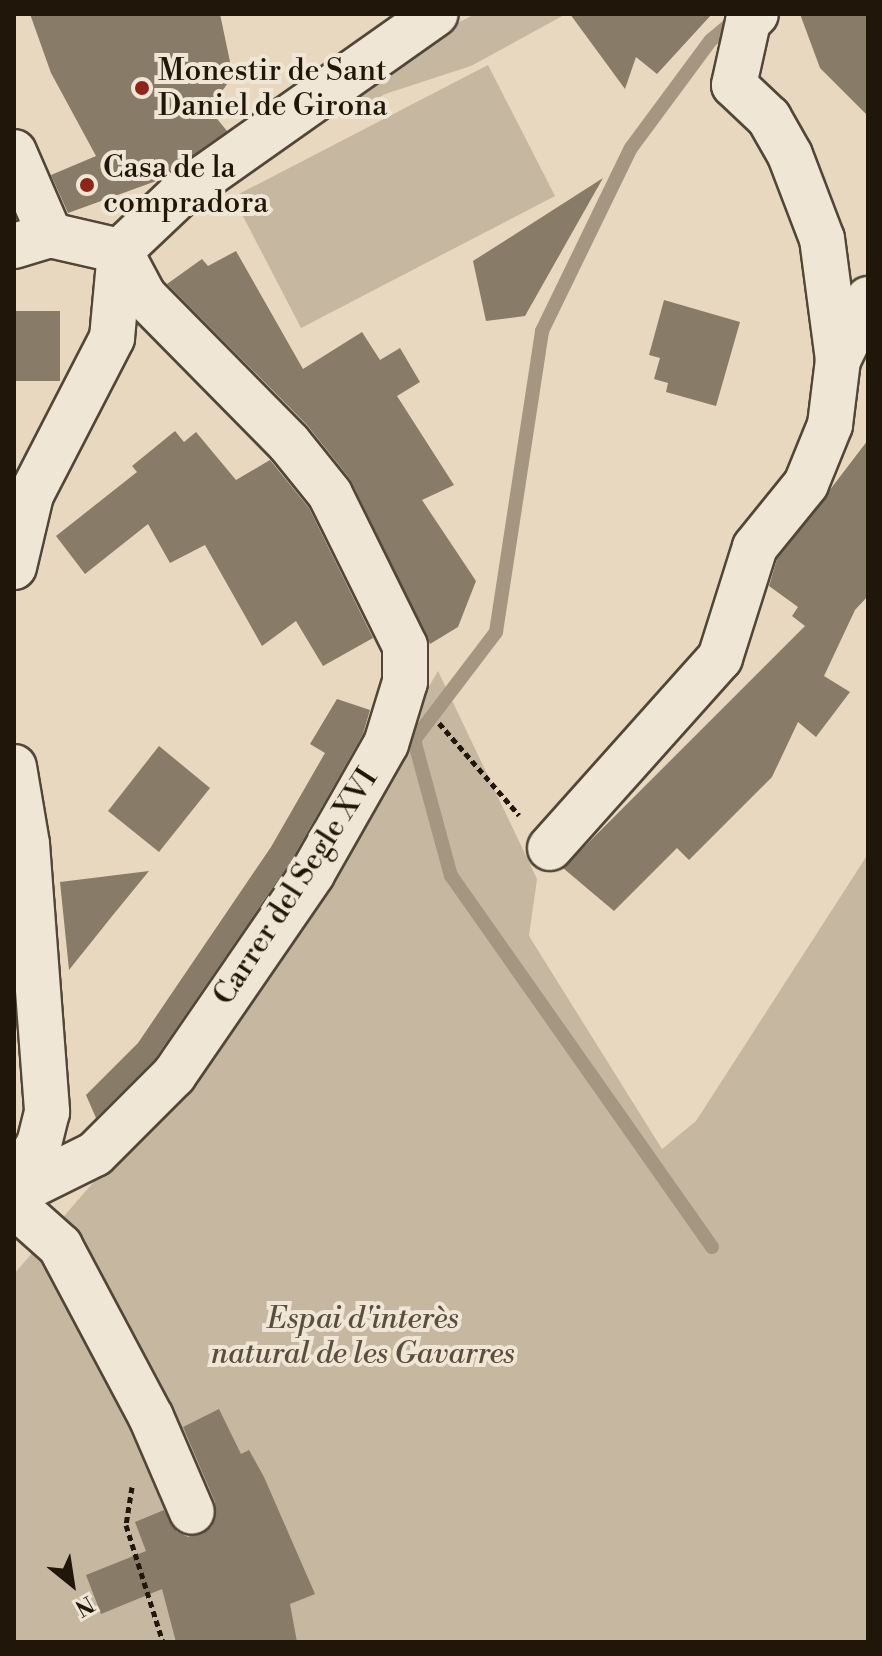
<!DOCTYPE html>
<html>
<head>
<meta charset="utf-8">
<style>
	body { margin:0 }
	#map { position:relative; width:882px; height:1656px; overflow:hidden; background:#e8d8bf; font-family:"Libre Bodoni",serif }
	div>[style] { position:absolute }
	[style*='--x'] { left:calc(var(--x)*1px); top:calc(var(--y)*1px); width:calc(var(--w)*1px); rotate:calc(var(--a)*1deg) }
	.green>* { inset:0; background:#c6b7a0 }
	.stream>* { height:14px; margin:-7px; padding:0 7px; transform-origin:7px; border-radius:7px; background:#a49681 }
	.building>* { inset:0; background:#887b68 }
	.path>* { height:5px; margin-top:-2.5px; transform-origin:0; background:repeating-linear-gradient(90deg,#20160a 0 6px,transparent 0 10px) }
	.roads { filter:drop-shadow(2px 0 #524637) drop-shadow(-2px 0 #524637) drop-shadow(0 2px #524637) drop-shadow(0 -2px #524637) }
	.minor>* { height:44px; margin:-22px; padding:0 22px; transform-origin:22px; border-radius:22px; background:#f0e6d5 }
	.dots>* { width:22px; height:22px; translate:-50% -50%; box-sizing:border-box; border:4px solid #f0e6d5; border-radius:50% }
	span { translate:-50% -50%; white-space:nowrap; text-align:center; line-height:1.15; -webkit-text-stroke:8px #f0e6d5; paint-order:stroke }
	.poi-label { font-size:30px; color:#20160a }
	.left { translate:0 -50%; text-align:left }
	.street-label { font-size:30px; color:#20160a }
	.park-label { font-size:30px; color:#5a4e3e; font-style:italic }
	.frame { position:absolute; inset:0; border:16px solid #20160a; pointer-events:none }
	.north { position:absolute; left:32px; top:1544px; width:80px; height:80px; -webkit-text-stroke:6px #f0e6d5; paint-order:stroke; rotate:150deg; font-size:22px; font-weight:700; line-height:32px; text-align:center; color:#20160a }
	.north::after { content:''; display:block; margin:auto; width:28px; height:36px; background:#20160a; clip-path:polygon(50% 0,100% 100%,50% 72%,0 100%) }
</style>
</head>
<body>
<div id="map">
	<div class="green">
		<div style="clip-path:polygon(475px 14px,566px 14px,471px 66px,385px 94px,349px 116px,337px 101px,429px 38px)"></div>
		<div style="clip-path:polygon(488px 65px,555px 196px,301px 328px,233px 197px)"></div>
		<div style="clip-path:polygon(438px 671px,537px 879px,529px 936px,662px 1149px,696px 1121px,868px 854px,868px 1642px,14px 1642px,14px 1274px,174px 1089px,266px 967px)"></div>
	</div>
	<div class="stream">
		<div style="--x:712;--y:1247;--w:454;--a:-125.1"></div>
		<div style="--x:451;--y:876;--w:141;--a:-105.2"></div>
		<div style="--x:414;--y:740;--w:136;--a:-52.8"></div>
		<div style="--x:496;--y:632;--w:304;--a:-81.3"></div>
		<div style="--x:542;--y:331;--w:203;--a:-64.1"></div>
		<div style="--x:631;--y:148;--w:134;--a:-53.5"></div>
		<div style="--x:711;--y:40;--w:35;--a:-40"></div>
	</div>
	<div class="building">
		<div style="clip-path:polygon(30px 14px,220px 14px,233px 76px,209px 109px,227px 131px,159px 180px,68px 213px,51px 175px,96px 156px,51px 73px)"></div>
		<div style="clip-path:polygon(570px 14px,712px 14px,657px 74px,636px 57px,625px 89px)"></div>
		<div style="clip-path:polygon(800px 14px,868px 14px,868px 116px,820px 68px)"></div>
		<div style="clip-path:polygon(603px 178px,525px 316px,486px 321px,473px 261px)"></div>
		<div style="clip-path:polygon(236px 251px,303px 369px,362px 332px,380px 360px,400px 348px,420px 382px,397px 396px,454px 485px,422px 500px,476px 581px,458px 627px,430px 644px,350px 479px,307px 425px,167px 284px,202px 259px,208px 266px)"></div>
		<div style="clip-path:polygon(664px 300px,740px 322px,716px 406px,666px 392px,668px 383px,654px 379px,660px 358px,649px 355px)"></div>
		<div style="clip-path:polygon(14px 311px,60px 311px,60px 381px,14px 381px)"></div>
		<div style="clip-path:polygon(175px 431px,184px 442px,196px 432px,236px 480px,270px 460px,309px 508px,373px 638px,323px 666px,296px 621px,262px 646px,205px 545px,170px 563px,148px 524px,85px 574px,56px 536px,137px 472px,132px 466px)"></div>
		<div style="clip-path:polygon(868px 440px,868px 596px,855px 610px,824px 676px,850px 692px,816px 737px,798px 722px,772px 777px,689px 860px,677px 848px,614px 911px,563px 868px,805px 626px,792px 616px,798px 607px,769px 586px,777px 559px)"></div>
		<div style="clip-path:polygon(337px 699px,370px 710px,363px 734px,291px 861px,155px 1059px,96px 1118px,86px 1095px,138px 1043px,271px 847px,325px 753px,310px 744px)"></div>
		<div style="clip-path:polygon(159px 746px,210px 788px,159px 852px,108px 811px)"></div>
		<div style="clip-path:polygon(149px 871px,113px 915px,69px 970px,60px 882px)"></div>
		<div style="clip-path:polygon(219px 1409px,241px 1454px,249px 1450px,264px 1477px,315px 1594px,290px 1604px,297px 1642px,176px 1642px,162px 1589px,101px 1614px,86px 1575px,146px 1551px,135px 1522px,164px 1510px,177px 1532px,188px 1537px,212px 1527px,215px 1502px,183px 1427px)"></div>
	</div>
	<div class="path">
		<div style="--x:439;--y:723;--w:122;--a:49"></div>
		<div style="--x:132;--y:1487;--w:38;--a:99"></div>
		<div style="--x:126;--y:1525;--w:123;--a:72.5"></div>
	</div>
	<div class="roads">
		<div class="minor">
			<div style="--x:14;--y:152;--w:90;--a:66.6"></div>
			<div style="--x:14;--y:246;--w:38;--a:-17"></div>
			<div style="--x:50;--y:235;--w:72;--a:12.9"></div>
			<div style="--x:838;--y:360;--w:68;--a:-63.8"></div>
			<div style="--x:14;--y:567;--w:74;--a:-76.7"></div>
			<div style="--x:31;--y:495;--w:177;--a:-62.7"></div>
			<div style="--x:112;--y:338;--w:87;--a:-84.7"></div>
			<div style="--x:120;--y:251;--w:81;--a:-43.5"></div>
			<div style="--x:179;--y:195;--w:314;--a:-35.2"></div>
			<div style="--x:14;--y:767;--w:78;--a:80.4"></div>
			<div style="--x:27;--y:844;--w:269;--a:85.7"></div>
			<div style="--x:47;--y:1112;--w:33;--a:104"></div>
			<div style="--x:39;--y:1144;--w:48;--a:121.4"></div>
			<div style="--x:550;--y:848;--w:255;--a:-48.2"></div>
			<div style="--x:720;--y:658;--w:116;--a:-72.5"></div>
			<div style="--x:755;--y:547;--w:81;--a:-51"></div>
			<div style="--x:806;--y:484;--w:64;--a:-67.9"></div>
			<div style="--x:830;--y:425;--w:65;--a:-83"></div>
			<div style="--x:838;--y:360;--w:122;--a:-97.5"></div>
			<div style="--x:822;--y:239;--w:90;--a:-110.9"></div>
			<div style="--x:790;--y:155;--w:43;--a:-119.6"></div>
			<div style="--x:769;--y:118;--w:48;--a:-136.7"></div>
			<div style="--x:734;--y:85;--w:65;--a:-77.5"></div>
			<div style="--x:748;--y:22;--w:11;--a:-45"></div>
			<div style="--x:14;--y:1194;--w:90;--a:-26.3"></div>
			<div style="--x:95;--y:1154;--w:112;--a:-45"></div>
			<div style="--x:174;--y:1075;--w:244;--a:-55.5"></div>
			<div style="--x:312;--y:874;--w:150;--a:-60.4"></div>
			<div style="--x:386;--y:744;--w:65;--a:-73"></div>
			<div style="--x:405;--y:682;--w:36;--a:-90"></div>
			<div style="--x:405;--y:646;--w:169;--a:-116.3"></div>
			<div style="--x:330;--y:494;--w:65;--a:-128.8"></div>
			<div style="--x:289;--y:443;--w:206;--a:-134.6"></div>
			<div style="--x:144;--y:296;--w:51;--a:-118.1"></div>
			<div style="--x:14;--y:1205;--w:62;--a:41.7"></div>
			<div style="--x:60;--y:1246;--w:194;--a:62"></div>
			<div style="--x:151;--y:1417;--w:103;--a:66.7"></div>
		</div>
	</div>
	<div class="dots">
		<div style="left:142px;top:88px;background:#8f2418"></div>
		<div style="left:87px;top:185px;background:#8f2418"></div>
	</div>
	<div class="poi-label">
		<span class="left" style="left:158px;top:88px">Monestir de Sant<br>Daniel de Girona</span>
		<span class="left" style="left:103px;top:185px">Casa de la<br>compradora</span>
	</div>
	<div class="street-label">
		<span style="left:296px;top:887px;rotate:-57deg">Carrer del Segle XVI</span>
	</div>
	<div class="park-label">
		<span style="left:363px;top:1336px">Espai d'interès<br>natural de les Gavarres</span>
	</div>
	<div class="frame"></div>
	<div class="north">N</div>
</div>
</body>
</html>
